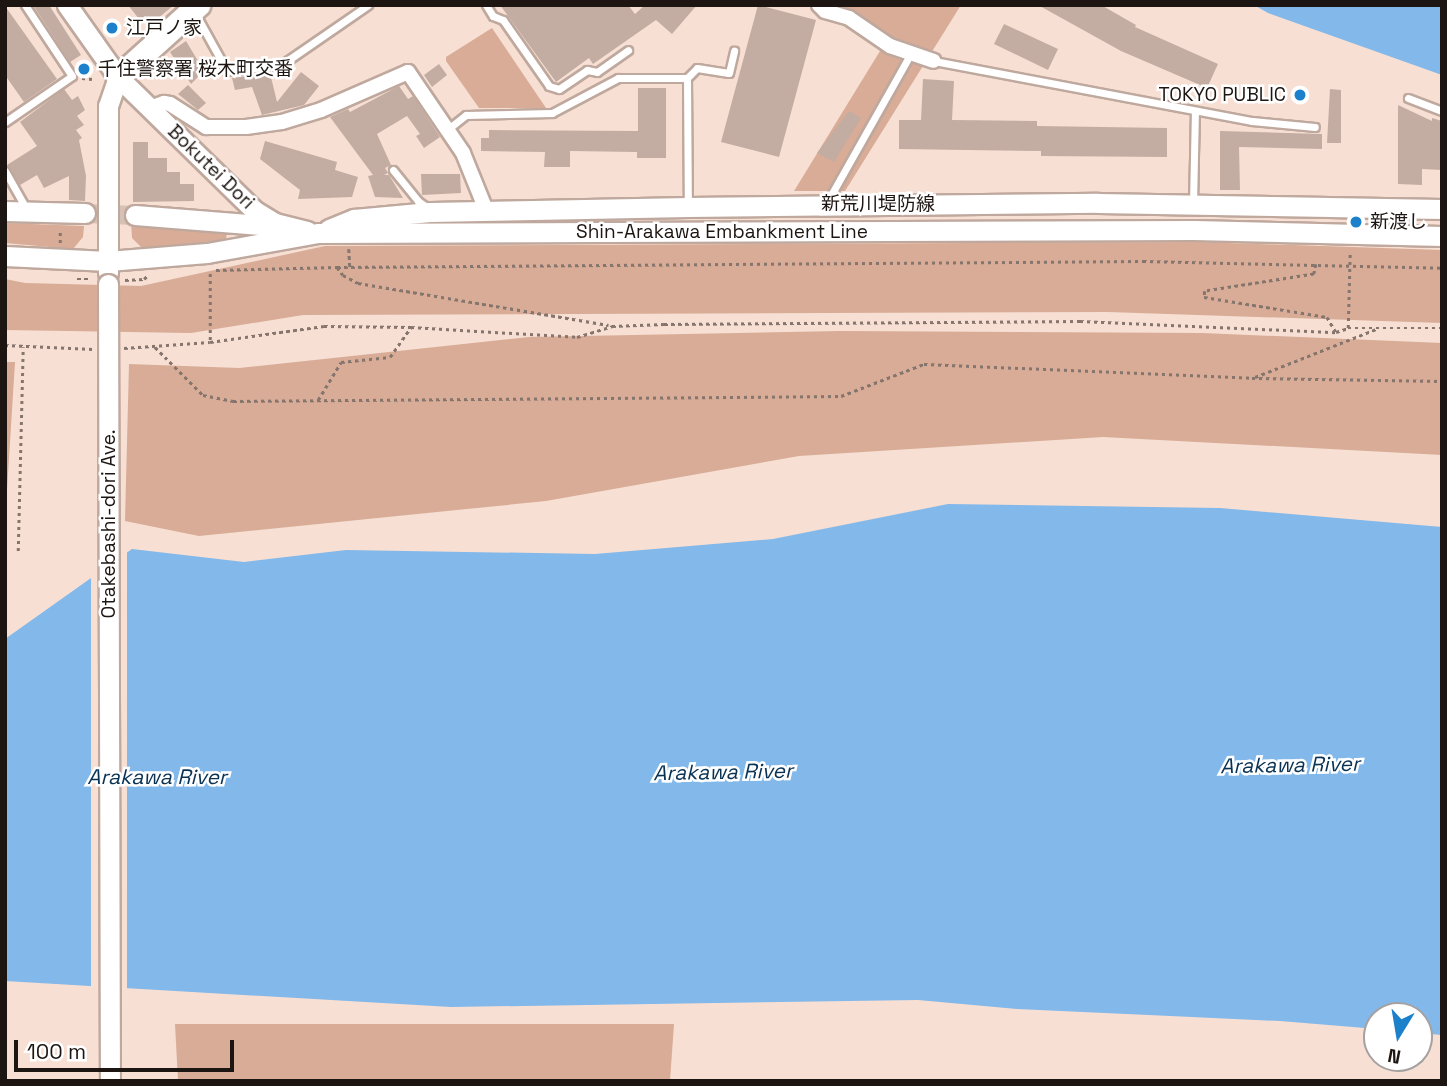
<!DOCTYPE html>
<html>
<head>
<meta charset="utf-8">
<style>
	body { margin:0 }
	#map { position:relative; width:1447px; height:1086px; overflow:hidden; background:#f7dfd3; font-family:"Space Grotesk","Noto Sans JP",sans-serif }
	div>[style] { position:absolute }
	[style*='--x'] { left:calc(var(--x)*1px); top:calc(var(--y)*1px); width:calc(var(--w)*1px); rotate:calc(var(--a)*1deg) }
	.green>* { inset:0; background:#d8ac96 }
	.water>* { inset:0; background:#82b8ea }
	.pier>* { inset:0; background:#f7dfd3 }
	.building>* { inset:0; background:#c3aca1 }
	.secondary-tunnel>* { height:19px; margin-top:-9.5px; transform-origin:0; background:repeating-linear-gradient(90deg,#d6c1b6 0 19px,transparent 0 29px) }
	.path>* { height:2.5px; margin-top:-1.25px; transform-origin:0; background:repeating-linear-gradient(90deg,#85756d 0 3.5px,transparent 0 7px) }
	.roads { filter:drop-shadow(2px 0 #bfa89d) drop-shadow(-2px 0 #bfa89d) drop-shadow(0 2px #bfa89d) drop-shadow(0 -2px #bfa89d) }
	.service>* { height:7px; margin:-3.5px; padding:0 3.5px; transform-origin:3.5px; border-radius:3.5px; background:#fff }
	.minor>* { height:14px; margin:-7px; padding:0 7px; transform-origin:7px; border-radius:7px; background:#fff }
	.secondary>* { height:19px; margin:-9.5px; padding:0 9.5px; transform-origin:9.5px; border-radius:9.5px; background:#fff }
	.primary>* { height:23px; margin:-11.5px; padding:0 11.5px; transform-origin:11.5px; border-radius:11.5px; background:#fff }
	.bridges { filter:drop-shadow(2px 0 #bfa89d) drop-shadow(-2px 0 #bfa89d) drop-shadow(0 2px #bfa89d) drop-shadow(0 -2px #bfa89d) }
	.secondary-bridge>* { height:19px; margin:-9.5px; padding:0 9.5px; transform-origin:9.5px; border-radius:9.5px; background:#fff }
	.dots>* { width:19px; height:19px; translate:-50% -50%; box-sizing:border-box; border:4px solid #fff; border-radius:50% }
	span { translate:-50% -50%; white-space:nowrap; text-align:center; line-height:1.15; -webkit-text-stroke:5px #fff; paint-order:stroke }
	.poi-label { font-size:19px; color:#1d1511 }
	.left { translate:0 -50%; text-align:left }
	.right { translate:-100% -50%; text-align:right }
	.street-label { font-size:19px; color:#1d1511 }
	.water-label { font-size:21px; color:#093253; font-style:italic }
	.frame { position:absolute; inset:0; border:7px solid #1d1511; pointer-events:none }
	.north { position:absolute; left:1363px; top:1002px; width:70px; height:70px; box-sizing:border-box; background:#fff; border:2px solid #a5a1a0; border-radius:50%; rotate:191deg; font-size:19px; font-weight:700; line-height:28px; text-align:center; color:#1d1511 }
	.north::after { content:''; display:block; margin:auto; width:24px; height:32px; background:#1c80cb; clip-path:polygon(50% 0,100% 100%,50% 72%,0 100%) }
	.scale { position:absolute; left:14px; top:1040px; width:220px; height:32px; box-sizing:border-box; border:4px solid #1d1511; border-top:0; padding-left:9px; font-size:21px; line-height:24px; white-space:nowrap; color:#1d1511; -webkit-text-stroke:5px #fff; paint-order:stroke }
</style>
</head>
<body>
<div id="map">
	<div class="green">
		<div style="clip-path:polygon(836px 5px,961px 5px,845px 191px,794px 191px,888px 38px)"></div>
		<div style="clip-path:polygon(492px 28px,546px 108px,479px 108px,446px 61px,446px 57px)"></div>
		<div style="clip-path:polygon(131px 221px,227px 232px,226px 240px,142px 248px,132px 238px)"></div>
		<div style="clip-path:polygon(5px 223px,84px 226px,83px 237px,73px 249px,5px 243px)"></div>
		<div style="clip-path:polygon(1198px 242px,1442px 250px,1442px 323px,1108px 312px,303px 315px,191px 333px,5px 330px,5px 279px,25px 283px,141px 286px,325px 246px)"></div>
		<div style="clip-path:polygon(840px 331px,1202px 333px,1442px 343px,1442px 455px,1103px 437px,799px 456px,546px 501px,199px 536px,125px 521px,129px 364px,239px 368px,529px 337px)"></div>
		<div style="clip-path:polygon(5px 362px,15px 362px,5px 522px)"></div>
		<div style="clip-path:polygon(175px 1024px,674px 1024px,670px 1081px,178px 1081px)"></div>
	</div>
	<div class="water">
		<div style="clip-path:polygon(1254px 5px,1442px 5px,1442px 75px,1268px 13px)"></div>
		<div style="clip-path:polygon(948px 504px,1220px 508px,1442px 527px,1442px 1035px,1419px 1033px,1419px 1016px,1377px 1016px,1377px 1029px,1280px 1021px,1017px 1009px,918px 1000px,451px 1007px,5px 981px,5px 639px,132px 549px,244px 562px,346px 550px,595px 554px,773px 539px)"></div>
	</div>
	<div class="pier">
		<div style="clip-path:polygon(127px 548px,127px 992px,91px 989px,91px 574px)"></div>
	</div>
	<div class="building">
		<div style="clip-path:polygon(33px 5px,49px 5px,81px 55px,70px 62px)"></div>
		<div style="clip-path:polygon(128px 5px,174px 5px,151px 24px,147px 20px,143px 24px)"></div>
		<div style="clip-path:polygon(500px 5px,628px 5px,635px 14px,645px 5px,697px 5px,672px 34px,656px 20px,593px 64px,589px 58px,556px 82px)"></div>
		<div style="clip-path:polygon(758px 5px,816px 20px,779px 157px,721px 142px)"></div>
		<div style="clip-path:polygon(1038px 5px,1101px 5px,1136px 25px,1135px 27px,1218px 64px,1207px 88px,1121px 51px)"></div>
		<div style="clip-path:polygon(5px 6px,57px 79px,24px 102px,5px 75px)"></div>
		<div style="clip-path:polygon(1004px 24px,1058px 49px,1048px 70px,994px 44px)"></div>
		<div style="clip-path:polygon(186px 41px,204px 71px,191px 84px,170px 52px)"></div>
		<div style="clip-path:polygon(439px 64px,447px 75px,432px 87px,424px 75px)"></div>
		<div style="clip-path:polygon(301px 72px,319px 86px,304px 105px,262px 115px,252px 87px,235px 90px,232px 78px,270px 73px,277px 102px)"></div>
		<div style="clip-path:polygon(923px 79px,954px 81px,952px 120px,1037px 121px,1037px 126px,1167px 128px,1167px 157px,1041px 156px,1041px 151px,899px 149px,899px 120px,921px 120px)"></div>
		<div style="clip-path:polygon(188px 85px,206px 103px,198px 110px,178px 94px)"></div>
		<div style="clip-path:polygon(399px 86px,408px 99px,413px 96px,440px 137px,424px 148px,416px 136px,420px 134px,407px 116px,377px 134px,391px 165px,385px 168px,388px 173px,384px 175px,389px 175px,403px 198px,375px 197px,368px 176px,373px 175px,330px 117px,348px 109px,350px 112px)"></div>
		<div style="clip-path:polygon(638px 88px,666px 88px,666px 158px,637px 158px,637px 152px,570px 151px,570px 167px,544px 167px,545px 152px,481px 151px,481px 138px,489px 138px,489px 130px,638px 131px)"></div>
		<div style="clip-path:polygon(64px 89px,72px 100px,78px 96px,85px 110px,77px 116px,84px 125px,76px 130px,82px 138px,79px 140px,86px 176px,85px 201px,69px 200px,69px 176px,44px 188px,37px 175px,20px 185px,7px 165px,37px 146px,20px 122px)"></div>
		<div style="clip-path:polygon(1330px 89px,1341px 90px,1341px 143px,1327px 143px)"></div>
		<div style="clip-path:polygon(1398px 105px,1432px 121px,1432px 118px,1442px 121px,1442px 170px,1422px 169px,1422px 185px,1398px 184px)"></div>
		<div style="clip-path:polygon(849px 111px,861px 118px,834px 162px,817px 153px)"></div>
		<div style="clip-path:polygon(1220px 131px,1322px 134px,1322px 149px,1239px 147px,1240px 190px,1220px 190px)"></div>
		<div style="clip-path:polygon(265px 141px,337px 162px,335px 170px,358px 177px,352px 197px,298px 199px,300px 190px,260px 159px)"></div>
		<div style="clip-path:polygon(133px 142px,148px 142px,148px 158px,167px 158px,167px 172px,180px 172px,180px 184px,194px 184px,194px 201px,133px 202px)"></div>
		<div style="clip-path:polygon(421px 174px,460px 174px,461px 193px,422px 195px)"></div>
	</div>
	<div class="secondary-tunnel">
		<div style="--x:85;--y:213;--w:50;--a:2.3"></div>
	</div>
	<div class="path">
		<div style="--x:82;--y:78;--w:10;--a:6"></div>
		<div style="--x:60;--y:243;--w:14;--a:-90"></div>
		<div style="--x:349;--y:249;--w:18;--a:87"></div>
		<div style="--x:1316;--y:264;--w:10;--a:101"></div>
		<div style="--x:1314;--y:274;--w:110;--a:171.1"></div>
		<div style="--x:1205;--y:291;--w:6;--a:99"></div>
		<div style="--x:1204;--y:297;--w:125;--a:9.2"></div>
		<div style="--x:1327;--y:317;--w:17;--a:59"></div>
		<div style="--x:337;--y:267;--w:806;--a:-0.43"></div>
		<div style="--x:1143;--y:261;--w:299;--a:1.3"></div>
		<div style="--x:216;--y:270;--w:121;--a:-1.4"></div>
		<div style="--x:337;--y:267;--w:10;--a:53"></div>
		<div style="--x:343;--y:275;--w:17;--a:28"></div>
		<div style="--x:358;--y:283;--w:254;--a:9.5"></div>
		<div style="--x:77;--y:279;--w:14;--a:0"></div>
		<div style="--x:125;--y:280;--w:19;--a:-3"></div>
		<div style="--x:144;--y:279;--w:6;--a:-45"></div>
		<div style="--x:1348;--y:328;--w:77;--a:-88.5"></div>
		<div style="--x:210;--y:340;--w:70;--a:-90"></div>
		<div style="--x:5;--y:345;--w:88;--a:2.6"></div>
		<div style="--x:155;--y:347;--w:68;--a:45"></div>
		<div style="--x:203;--y:395;--w:31;--a:11"></div>
		<div style="--x:233;--y:401;--w:608;--a:-0.47"></div>
		<div style="--x:841;--y:396;--w:89;--a:-21.1"></div>
		<div style="--x:924;--y:364;--w:328;--a:2.4"></div>
		<div style="--x:1252;--y:378;--w:190;--a:0.9"></div>
		<div style="--x:124;--y:348;--w:86;--a:-4"></div>
		<div style="--x:210;--y:342;--w:115;--a:-8"></div>
		<div style="--x:324;--y:326;--w:87;--a:0.7"></div>
		<div style="--x:411;--y:327;--w:166;--a:3.4"></div>
		<div style="--x:577;--y:337;--w:37;--a:-17"></div>
		<div style="--x:612;--y:326;--w:52;--a:-2.2"></div>
		<div style="--x:664;--y:324;--w:416;--a:-0.4"></div>
		<div style="--x:1080;--y:321;--w:256;--a:2.5"></div>
		<div style="--x:1336;--y:332;--w:13;--a:-18"></div>
		<div style="--x:1348;--y:328;--w:94;--a:0"></div>
		<div style="--x:1255;--y:377;--w:130;--a:-21.6"></div>
		<div style="--x:318;--y:400;--w:44;--a:-58.8"></div>
		<div style="--x:341;--y:362;--w:49;--a:-5.8"></div>
		<div style="--x:390;--y:357;--w:37;--a:-55"></div>
		<div style="--x:18;--y:551;--w:204;--a:-88.6"></div>
	</div>
	<div class="roads">
		<div class="service">
			<div style="--x:486;--y:5;--w:13;--a:58"></div>
			<div style="--x:493;--y:16;--w:11;--a:22"></div>
			<div style="--x:503;--y:20;--w:80;--a:55.1"></div>
			<div style="--x:549;--y:86;--w:10;--a:17"></div>
			<div style="--x:559;--y:89;--w:34;--a:-34"></div>
			<div style="--x:587;--y:70;--w:10;--a:11"></div>
			<div style="--x:597;--y:72;--w:38;--a:-35"></div>
			<div style="--x:195;--y:13;--w:66;--a:61.1"></div>
			<div style="--x:227;--y:71;--w:54;--a:-6.3"></div>
			<div style="--x:281;--y:65;--w:106;--a:-34.6"></div>
			<div style="--x:934;--y:61;--w:324;--a:10.7"></div>
			<div style="--x:1252;--y:121;--w:63;--a:5.4"></div>
			<div style="--x:687;--y:78;--w:14;--a:-45"></div>
			<div style="--x:697;--y:68;--w:32;--a:9"></div>
			<div style="--x:729;--y:73;--w:23;--a:-77"></div>
			<div style="--x:1408;--y:98;--w:36;--a:21"></div>
			<div style="--x:5;--y:122;--w:81;--a:-34.5"></div>
			<div style="--x:72;--y:76;--w:85;--a:-123.5"></div>
			<div style="--x:448;--y:129;--w:23;--a:-38"></div>
			<div style="--x:466;--y:115;--w:86;--a:-1.3"></div>
			<div style="--x:552;--y:113;--w:75;--a:-27.9"></div>
			<div style="--x:618;--y:78;--w:69;--a:0"></div>
			<div style="--x:687;--y:78;--w:128;--a:89.6"></div>
			<div style="--x:393;--y:170;--w:40;--a:51"></div>
			<div style="--x:418;--y:201;--w:12;--a:35"></div>
			<div style="--x:5;--y:171;--w:45;--a:60.6"></div>
			<div style="--x:826;--y:204;--w:173;--a:-60.6"></div>
			<div style="--x:1193;--y:204;--w:93;--a:-88.8"></div>
		</div>
		<div class="minor">
			<div style="--x:819;--y:5;--w:8;--a:45"></div>
			<div style="--x:825;--y:11;--w:25;--a:16"></div>
			<div style="--x:849;--y:18;--w:50;--a:34.3"></div>
			<div style="--x:890;--y:46;--w:46;--a:18.8"></div>
			<div style="--x:150;--y:108;--w:15;--a:-20"></div>
			<div style="--x:164;--y:103;--w:6;--a:9"></div>
			<div style="--x:170;--y:104;--w:43;--a:32.6"></div>
			<div style="--x:206;--y:127;--w:40;--a:0"></div>
			<div style="--x:246;--y:127;--w:36;--a:-8"></div>
			<div style="--x:282;--y:122;--w:41;--a:-17.1"></div>
			<div style="--x:321;--y:110;--w:95;--a:-23.6"></div>
			<div style="--x:408;--y:72;--w:98;--a:55.8"></div>
			<div style="--x:463;--y:153;--w:61;--a:68"></div>
		</div>
		<div class="secondary">
			<div style="--x:67;--y:5;--w:88;--a:54.7"></div>
			<div style="--x:118;--y:77;--w:192;--a:44.4"></div>
			<div style="--x:255;--y:211;--w:23;--a:31"></div>
			<div style="--x:275;--y:223;--w:33;--a:14"></div>
			<div style="--x:5;--y:211;--w:80;--a:1.4"></div>
			<div style="--x:135;--y:215;--w:138;--a:4.6"></div>
			<div style="--x:329;--y:229;--w:27;--a:-22"></div>
			<div style="--x:354;--y:219;--w:76;--a:-5.3"></div>
			<div style="--x:430;--y:212;--w:258;--a:-1.1"></div>
			<div style="--x:688;--y:207;--w:410;--a:-0.6"></div>
			<div style="--x:1098;--y:203;--w:344;--a:1"></div>
			<div style="--x:5;--y:256;--w:103;--a:2.8"></div>
			<div style="--x:108;--y:261;--w:99;--a:-4.6"></div>
			<div style="--x:207;--y:253;--w:113;--a:-10.2"></div>
			<div style="--x:318;--y:233;--w:876;--a:-0.2"></div>
			<div style="--x:1194;--y:230;--w:248;--a:1.4"></div>
			<div style="--x:108;--y:273;--w:167;--a:-90"></div>
			<div style="--x:108;--y:106;--w:31;--a:-71"></div>
		</div>
		<div class="primary">
			<div style="--x:118;--y:77;--w:108;--a:-42"></div>
		</div>
	</div>
	<div class="bridges">
		<div class="secondary-bridge">
			<div style="--x:108;--y:284;--w:797;--a:89.86"></div>
		</div>
	</div>
	<div class="dots">
		<div style="left:112px;top:28px;background:#1c80cb"></div>
		<div style="left:84px;top:69px;background:#1c80cb"></div>
		<div style="left:1300px;top:95px;background:#1c80cb"></div>
		<div style="left:1356px;top:222px;background:#1c80cb"></div>
	</div>
	<div class="poi-label">
		<span class="left" style="left:126px;top:28px">江戸ノ家</span>
		<span class="left" style="left:98px;top:69px">千住警察署 桜木町交番</span>
		<span class="right" style="left:1286px;top:95px">TOKYO PUBLIC</span>
		<span class="left" style="left:1370px;top:222px">新渡し</span>
	</div>
	<div class="street-label">
		<span style="left:211px;top:167px;rotate:44deg">Bokutei Dori</span>
		<span style="left:878px;top:204px">新荒川堤防線</span>
		<span style="left:722px;top:232px">Shin-Arakawa Embankment Line</span>
		<span style="left:109px;top:524px;rotate:-90deg">Otakebashi-dori Ave.</span>
	</div>
	<div class="water-label">
		<span style="left:1290px;top:765px;rotate:-1deg">Arakawa River</span>
		<span style="left:723px;top:772px;rotate:-1deg">Arakawa River</span>
		<span style="left:157px;top:777px">Arakawa River</span>
	</div>
	<div class="frame"></div>
	<div class="north">N</div>
	<div class="scale">100 m</div>
</div>
</body>
</html>
